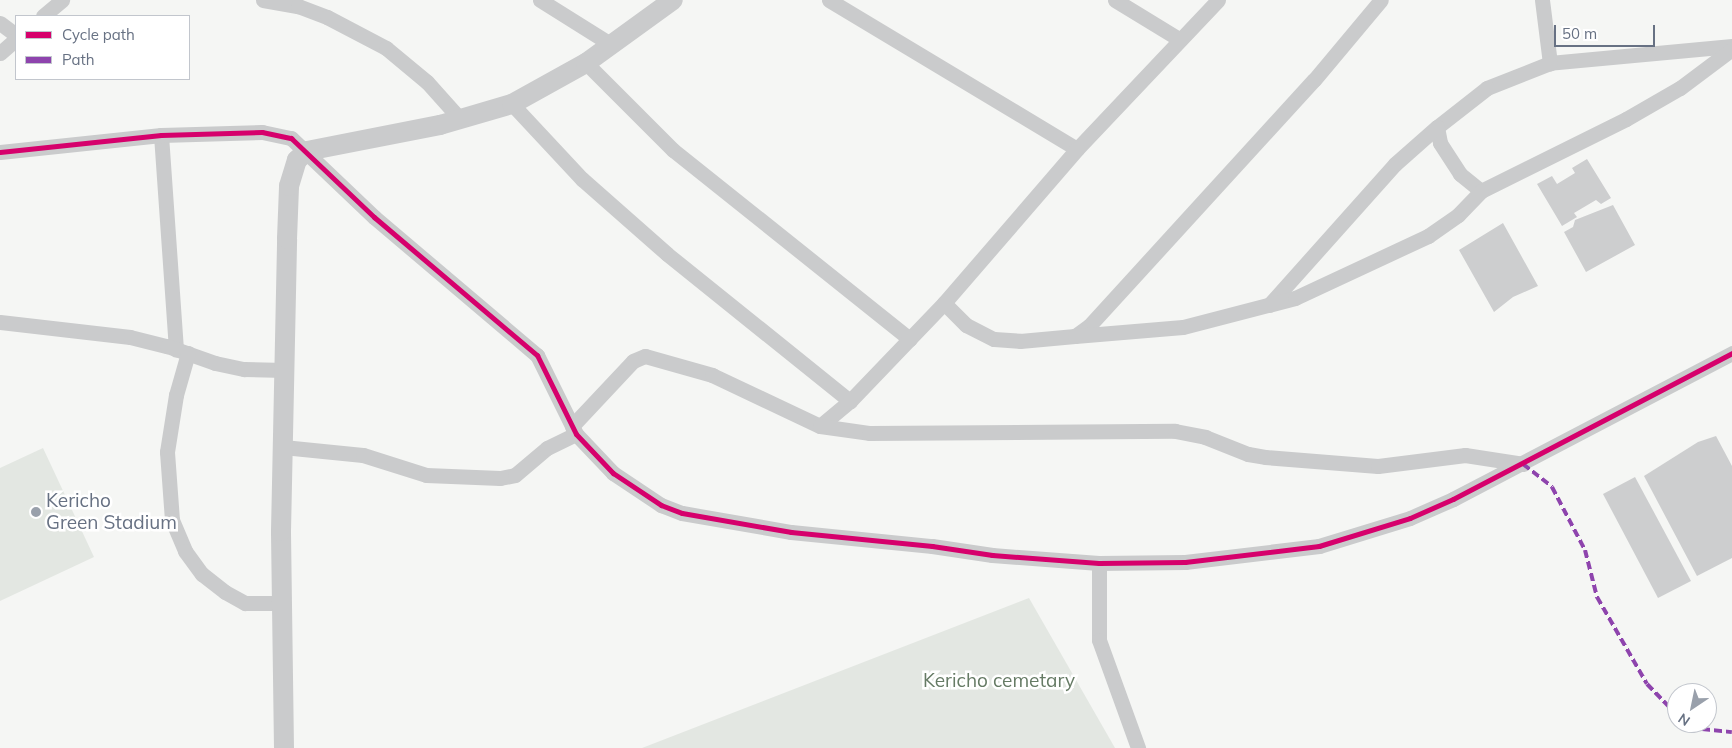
<!DOCTYPE html>
<html>
<head>
<meta charset="utf-8">
<style>
	body { margin:0 }
	#map { position:relative; width:1732px; height:748px; overflow:hidden; background:#f5f6f4; font-family:Mulish,sans-serif }
	div>[style] { position:absolute }
	[style*='--x'] { left:calc(var(--x)*1px); top:calc(var(--y)*1px); width:calc(var(--w)*1px); rotate:calc(var(--a)*1deg) }
	.green>* { inset:0; background:#e3e7e2 }
	.building>* { inset:0; background:#cdcecf }
	.minor>* { height:15px; margin:-7.5px; padding:0 7.5px; transform-origin:7.5px; border-radius:7.5px; background:#cacbcc }
	.tertiary>* { height:20px; margin:-10px; padding:0 10px; transform-origin:10px; border-radius:10px; background:#cacbcc }
	.quiet>* { height:4px; margin-top:-2px; transform-origin:0; background:repeating-linear-gradient(90deg,#8e44ad 0 8px,transparent 0 12px) }
	.cycleway>* { height:5px; margin:-2.5px; padding:0 2.5px; transform-origin:2.5px; border-radius:2.5px; background:#d6006c }
	.dots>* { width:14px; height:14px; translate:-50% -50%; box-sizing:border-box; border:2px solid #fff; border-radius:50% }
	span { translate:-50% -50%; white-space:nowrap; text-align:center; line-height:1.15; -webkit-text-stroke:5px #fff; paint-order:stroke }
	.poi-label { font-size:19px; color:#677183 }
	.left { translate:0 -50%; text-align:left }
	.park-label { font-size:19px; color:#667b65 }
	.legend { position:absolute; left:15px; top:15px; width:175px; height:65px; box-sizing:border-box; background:#fff; border:1px solid #c2c6cd; margin:0; padding:6px 9px; list-style:none; font-size:15px; color:#677183 }
	.legend li { display:flex; align-items:center; gap:10px; height:25px }
	.legend b { width:25px; border:1px solid #c2c6cd }
	.north { position:absolute; left:1667px; top:683px; width:50px; height:50px; box-sizing:border-box; background:#fff; border:1px solid #c2c6cd; border-radius:50%; rotate:214deg; font-size:14px; font-weight:700; line-height:20px; text-align:center; color:#677183 }
	.north::after { content:''; display:block; margin:auto; width:18px; height:22px; background:#99a0ab; clip-path:polygon(50% 0,100% 100%,50% 72%,0 100%) }
	.scale { position:absolute; left:1554px; top:25px; width:101px; height:22px; box-sizing:border-box; border:2px solid #677183; border-top:0; padding-left:6px; font-size:15px; line-height:18px; white-space:nowrap; color:#677183; -webkit-text-stroke:4px #fff; paint-order:stroke }
</style>
</head>
<body>
<div id="map">
	<div class="green">
		<div style="clip-path:polygon(43px 448px,94px 557px,0 601px,0 468px)"></div>
		<div style="clip-path:polygon(1029px 598px,1115px 748px,642px 748px)"></div>
	</div>
	<div class="building">
		<div style="clip-path:polygon(1587px 159px,1611px 198px,1601px 204px,1596px 200px,1574px 213px,1577px 217px,1562px 226px,1537px 184px,1552px 176px,1557px 184px,1575px 173px,1572px 168px)"></div>
		<div style="clip-path:polygon(1613px 205px,1635px 245px,1586px 272px,1564px 232px,1573px 227px,1575px 220px)"></div>
		<div style="clip-path:polygon(1503px 223px,1538px 286px,1513px 297px,1494px 312px,1459px 250px)"></div>
		<div style="clip-path:polygon(1716px 436px,1732px 466px,1732px 558px,1697px 576px,1644px 476px,1698px 442px)"></div>
		<div style="clip-path:polygon(1635px 477px,1691px 581px,1658px 598px,1603px 494px)"></div>
	</div>
	<div class="minor">
		<div style="--x:263;--y:0;--w:36;--a:10"></div>
		<div style="--x:298;--y:6;--w:31;--a:21"></div>
		<div style="--x:327;--y:17;--w:67;--a:27.7"></div>
		<div style="--x:386;--y:48;--w:53;--a:39.7"></div>
		<div style="--x:427;--y:82;--w:51;--a:48.2"></div>
		<div style="--x:540;--y:0;--w:85;--a:32"></div>
		<div style="--x:829;--y:0;--w:289;--a:31"></div>
		<div style="--x:1115;--y:0;--w:75;--a:31.4"></div>
		<div style="--x:1218;--y:0;--w:205;--a:133.4"></div>
		<div style="--x:1077;--y:149;--w:203;--a:130.8"></div>
		<div style="--x:944;--y:303;--w:31;--a:45"></div>
		<div style="--x:966;--y:325;--w:31;--a:27"></div>
		<div style="--x:994;--y:339;--w:26;--a:4"></div>
		<div style="--x:1020;--y:341;--w:55;--a:-5.2"></div>
		<div style="--x:1075;--y:336;--w:17;--a:-36"></div>
		<div style="--x:1089;--y:326;--w:333;--a:-47.6"></div>
		<div style="--x:1314;--y:80;--w:104;--a:-50.1"></div>
		<div style="--x:1542;--y:0;--w:64;--a:82.8"></div>
		<div style="--x:43;--y:16;--w:25;--a:-40"></div>
		<div style="--x:0;--y:23;--w:20;--a:37"></div>
		<div style="--x:1732;--y:46;--w:183;--a:174.7"></div>
		<div style="--x:1550;--y:63;--w:68;--a:158.4"></div>
		<div style="--x:1487;--y:88;--w:63;--a:142"></div>
		<div style="--x:1437;--y:127;--w:16;--a:79"></div>
		<div style="--x:1440;--y:143;--w:37;--a:57"></div>
		<div style="--x:1460;--y:174;--w:27;--a:39"></div>
		<div style="--x:1481;--y:191;--w:162;--a:-26.4"></div>
		<div style="--x:1626;--y:119;--w:62;--a:-29.9"></div>
		<div style="--x:1680;--y:88;--w:65;--a:-36.9"></div>
		<div style="--x:0;--y:53;--w:21;--a:-41"></div>
		<div style="--x:586;--y:63;--w:123;--a:45"></div>
		<div style="--x:673;--y:150;--w:303;--a:38.6"></div>
		<div style="--x:512;--y:104;--w:103;--a:47"></div>
		<div style="--x:582;--y:179;--w:113;--a:41.4"></div>
		<div style="--x:667;--y:254;--w:235;--a:38.8"></div>
		<div style="--x:161;--y:135;--w:215;--a:86"></div>
		<div style="--x:0;--y:152;--w:162;--a:-6"></div>
		<div style="--x:161;--y:135;--w:101;--a:-1.7"></div>
		<div style="--x:262;--y:132;--w:30;--a:12"></div>
		<div style="--x:291;--y:138;--w:115;--a:43.6"></div>
		<div style="--x:374;--y:217;--w:214;--a:40.3"></div>
		<div style="--x:537;--y:355;--w:88;--a:63.7"></div>
		<div style="--x:576;--y:434;--w:54;--a:46.5"></div>
		<div style="--x:613;--y:473;--w:58;--a:33.7"></div>
		<div style="--x:661;--y:505;--w:22;--a:21"></div>
		<div style="--x:682;--y:513;--w:111;--a:9.9"></div>
		<div style="--x:791;--y:532;--w:142;--a:5.7"></div>
		<div style="--x:932;--y:546;--w:61;--a:8.5"></div>
		<div style="--x:992;--y:555;--w:107;--a:4.3"></div>
		<div style="--x:1099;--y:563;--w:86;--a:-0.7"></div>
		<div style="--x:1185;--y:562;--w:135;--a:-6.8"></div>
		<div style="--x:1319;--y:546;--w:95;--a:-17.1"></div>
		<div style="--x:1410;--y:518;--w:47;--a:-23.8"></div>
		<div style="--x:1453;--y:499;--w:315;--a:-27.6"></div>
		<div style="--x:1269;--y:305;--w:189;--a:-48.2"></div>
		<div style="--x:1395;--y:164;--w:56;--a:-41.4"></div>
		<div style="--x:0;--y:322;--w:131;--a:6.6"></div>
		<div style="--x:130;--y:337;--w:38;--a:14"></div>
		<div style="--x:167;--y:346;--w:51;--a:19.5"></div>
		<div style="--x:215;--y:363;--w:30;--a:12"></div>
		<div style="--x:244;--y:369;--w:41;--a:1.4"></div>
		<div style="--x:1075;--y:336;--w:108;--a:-4.8"></div>
		<div style="--x:1183;--y:327;--w:116;--a:-14.5"></div>
		<div style="--x:1295;--y:298;--w:147;--a:-25"></div>
		<div style="--x:1428;--y:236;--w:37;--a:-35"></div>
		<div style="--x:1458;--y:215;--w:33;--a:-46"></div>
		<div style="--x:188;--y:353;--w:44;--a:105.9"></div>
		<div style="--x:176;--y:395;--w:58;--a:99"></div>
		<div style="--x:167;--y:452;--w:68;--a:85.8"></div>
		<div style="--x:172;--y:520;--w:34;--a:67"></div>
		<div style="--x:185;--y:551;--w:29;--a:54"></div>
		<div style="--x:202;--y:574;--w:29;--a:38"></div>
		<div style="--x:225;--y:592;--w:23;--a:29"></div>
		<div style="--x:245;--y:603;--w:37;--a:0"></div>
		<div style="--x:572;--y:426;--w:89;--a:-46.8"></div>
		<div style="--x:633;--y:361;--w:13;--a:-23"></div>
		<div style="--x:645;--y:356;--w:70;--a:15.8"></div>
		<div style="--x:712;--y:375;--w:119;--a:25.3"></div>
		<div style="--x:820;--y:426;--w:39;--a:-40"></div>
		<div style="--x:850;--y:401;--w:136;--a:-46.2"></div>
		<div style="--x:820;--y:426;--w:49;--a:8.1"></div>
		<div style="--x:869;--y:433;--w:306;--a:-0.4"></div>
		<div style="--x:1175;--y:431;--w:31;--a:11"></div>
		<div style="--x:1205;--y:437;--w:46;--a:21.6"></div>
		<div style="--x:1248;--y:454;--w:17;--a:10"></div>
		<div style="--x:1265;--y:457;--w:113;--a:4.6"></div>
		<div style="--x:1378;--y:466;--w:88;--a:-7.2"></div>
		<div style="--x:1465;--y:455;--w:59;--a:8.8"></div>
		<div style="--x:283;--y:447;--w:80;--a:5.7"></div>
		<div style="--x:363;--y:455;--w:66;--a:17.6"></div>
		<div style="--x:426;--y:475;--w:74;--a:2.3"></div>
		<div style="--x:500;--y:478;--w:15;--a:-11"></div>
		<div style="--x:515;--y:475;--w:42;--a:-40.2"></div>
		<div style="--x:547;--y:448;--w:32;--a:-26"></div>
		<div style="--x:1099;--y:563;--w:77;--a:90"></div>
		<div style="--x:1099;--y:640;--w:115;--a:70.1"></div>
	</div>
	<div class="tertiary">
		<div style="--x:284;--y:748;--w:217;--a:-90.8"></div>
		<div style="--x:281;--y:531;--w:292;--a:-88.8"></div>
		<div style="--x:287;--y:239;--w:53;--a:-87.8"></div>
		<div style="--x:289;--y:186;--w:27;--a:-73"></div>
		<div style="--x:297;--y:160;--w:13;--a:-42"></div>
		<div style="--x:307;--y:151;--w:136;--a:-11.1"></div>
		<div style="--x:440;--y:125;--w:75;--a:-16.3"></div>
		<div style="--x:512;--y:104;--w:85;--a:-29"></div>
		<div style="--x:586;--y:63;--w:107;--a:-35.9"></div>
	</div>
	<div class="quiet">
		<div style="--x:1523;--y:464;--w:37;--a:38"></div>
		<div style="--x:1552;--y:487;--w:71;--a:62.4"></div>
		<div style="--x:1585;--y:550;--w:49;--a:75.7"></div>
		<div style="--x:1597;--y:597;--w:100;--a:60.1"></div>
		<div style="--x:1647;--y:684;--w:43;--a:45.9"></div>
		<div style="--x:1686;--y:723;--w:17;--a:21"></div>
		<div style="--x:1702;--y:729;--w:30;--a:6"></div>
	</div>
	<div class="cycleway">
		<div style="--x:0;--y:152;--w:162;--a:-6"></div>
		<div style="--x:161;--y:135;--w:101;--a:-1.7"></div>
		<div style="--x:262;--y:132;--w:30;--a:12"></div>
		<div style="--x:291;--y:138;--w:115;--a:43.6"></div>
		<div style="--x:374;--y:217;--w:214;--a:40.3"></div>
		<div style="--x:537;--y:355;--w:88;--a:63.7"></div>
		<div style="--x:576;--y:434;--w:54;--a:46.5"></div>
		<div style="--x:613;--y:473;--w:58;--a:33.7"></div>
		<div style="--x:661;--y:505;--w:22;--a:21"></div>
		<div style="--x:682;--y:513;--w:111;--a:9.9"></div>
		<div style="--x:791;--y:532;--w:142;--a:5.7"></div>
		<div style="--x:932;--y:546;--w:61;--a:8.5"></div>
		<div style="--x:992;--y:555;--w:107;--a:4.3"></div>
		<div style="--x:1099;--y:563;--w:86;--a:-0.7"></div>
		<div style="--x:1185;--y:562;--w:135;--a:-6.8"></div>
		<div style="--x:1319;--y:546;--w:95;--a:-17.1"></div>
		<div style="--x:1410;--y:518;--w:47;--a:-23.8"></div>
		<div style="--x:1453;--y:499;--w:315;--a:-27.6"></div>
	</div>
	<div class="dots">
		<div style="left:36px;top:512px;background:#99a0ab"></div>
	</div>
	<div class="poi-label">
		<span class="left" style="left:46px;top:512px">Kericho<br>Green Stadium</span>
	</div>
	<div class="park-label">
		<span style="left:999px;top:681px">Kericho cemetary</span>
	</div>
	<ul class="legend">
	<li><b style="height:6px;background:#d6006c"></b>Cycle path</li>
	<li><b style="height:6px;background:#8e44ad"></b>Path</li>
	</ul>
	<div class="north">N</div>
	<div class="scale">50 m</div>
</div>
</body>
</html>
